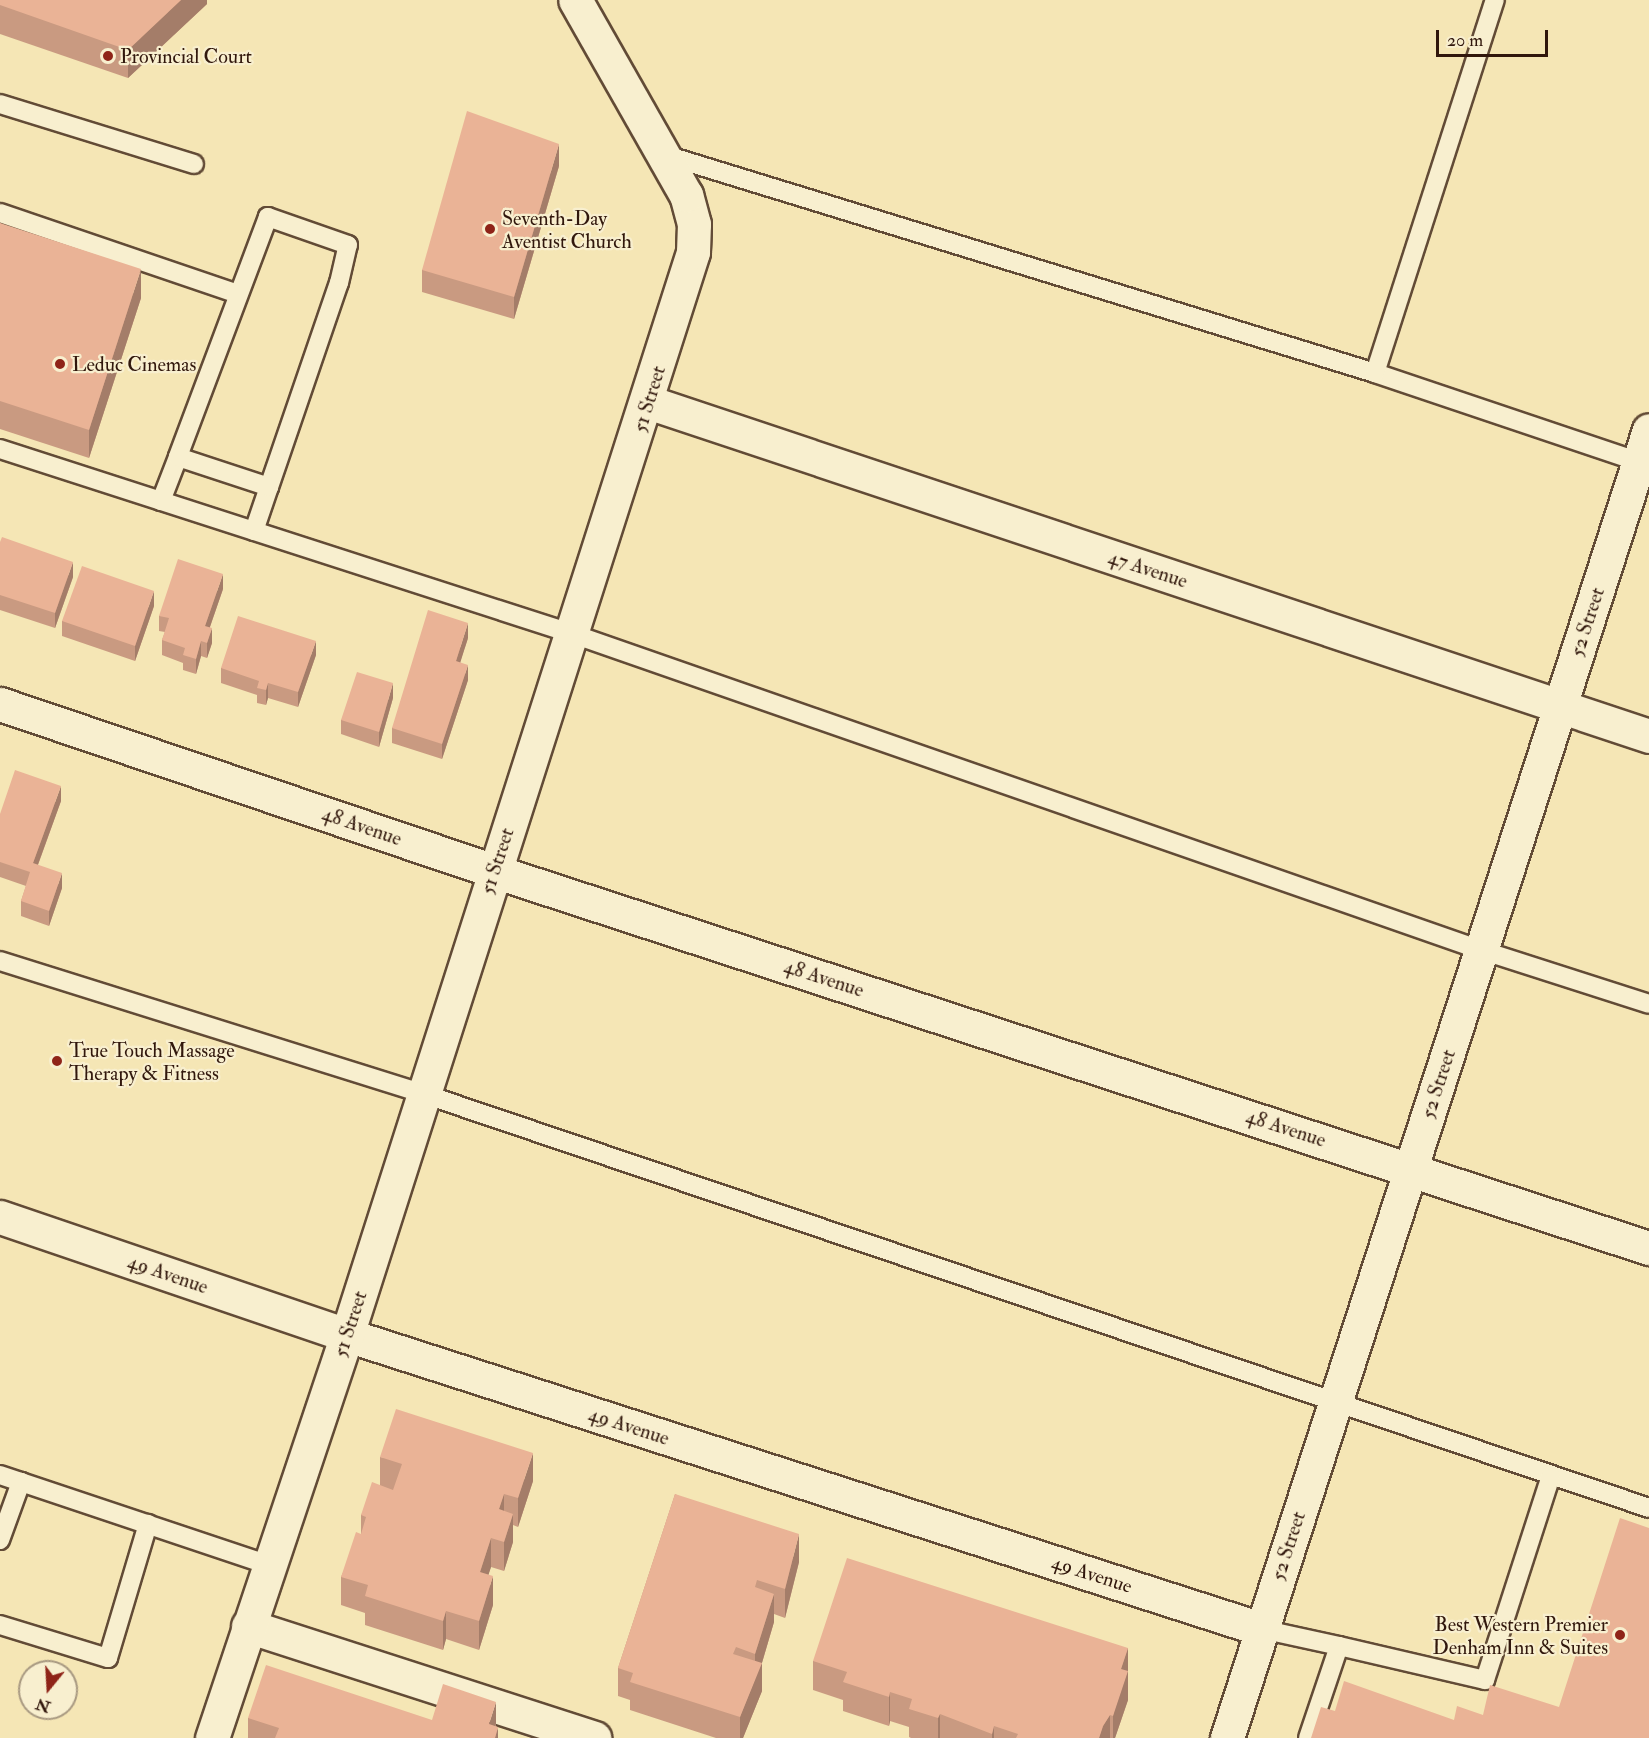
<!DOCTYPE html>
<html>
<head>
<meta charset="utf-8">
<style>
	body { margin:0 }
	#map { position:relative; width:1649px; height:1738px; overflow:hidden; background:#f5e6b5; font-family:"IM FELL Double Pica",serif }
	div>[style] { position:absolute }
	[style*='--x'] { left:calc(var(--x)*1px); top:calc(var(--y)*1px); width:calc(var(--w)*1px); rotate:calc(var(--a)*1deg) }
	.roads { filter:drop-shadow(2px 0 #624b36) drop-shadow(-2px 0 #624b36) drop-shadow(0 2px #624b36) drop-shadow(0 -2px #624b36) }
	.lane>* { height:18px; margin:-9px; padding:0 9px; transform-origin:9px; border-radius:9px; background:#f8efcf }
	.street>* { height:33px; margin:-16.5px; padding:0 16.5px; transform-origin:16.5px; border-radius:16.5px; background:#f8efcf }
	.wall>* { inset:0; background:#c99a81 }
	.shaded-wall>* { inset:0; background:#a47d69 }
	.building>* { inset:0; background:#eab396 }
	.dots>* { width:16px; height:16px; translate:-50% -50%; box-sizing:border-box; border:3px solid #f8efcf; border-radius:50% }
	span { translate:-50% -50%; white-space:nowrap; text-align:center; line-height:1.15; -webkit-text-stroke:4.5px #f8efcf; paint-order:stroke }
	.poi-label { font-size:20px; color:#31170c }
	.left { translate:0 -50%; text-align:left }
	.right { translate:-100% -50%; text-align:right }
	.street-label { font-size:20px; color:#31170c }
	.north { position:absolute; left:18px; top:1660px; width:60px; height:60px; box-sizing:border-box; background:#f8efcf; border:2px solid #a89981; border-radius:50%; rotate:198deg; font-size:16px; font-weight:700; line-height:24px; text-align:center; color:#31170c }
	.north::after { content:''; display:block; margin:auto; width:21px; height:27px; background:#8f2418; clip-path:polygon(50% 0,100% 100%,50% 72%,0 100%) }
	.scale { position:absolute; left:1436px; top:30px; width:112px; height:27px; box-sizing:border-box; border:3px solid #31170c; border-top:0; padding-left:8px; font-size:18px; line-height:21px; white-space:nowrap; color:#31170c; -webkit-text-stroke:4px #f8efcf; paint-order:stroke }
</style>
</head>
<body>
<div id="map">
	<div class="roads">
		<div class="lane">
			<div style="--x:0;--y:104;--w:203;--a:17.2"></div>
			<div style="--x:662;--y:154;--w:746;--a:17.07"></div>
			<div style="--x:1375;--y:373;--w:279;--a:18.6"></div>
			<div style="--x:0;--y:213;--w:251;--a:18.8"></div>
			<div style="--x:1375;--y:373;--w:392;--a:-72.2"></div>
			<div style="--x:0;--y:449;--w:602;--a:17.89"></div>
			<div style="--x:573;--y:634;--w:961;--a:19.19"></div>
			<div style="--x:1481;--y:950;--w:176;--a:17.8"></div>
			<div style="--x:161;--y:501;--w:47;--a:-68.9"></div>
			<div style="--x:254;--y:531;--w:46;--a:-71.2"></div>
			<div style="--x:269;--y:487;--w:216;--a:-71.1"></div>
			<div style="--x:339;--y:283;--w:39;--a:-77"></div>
			<div style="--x:348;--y:245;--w:85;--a:-160.7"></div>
			<div style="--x:268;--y:217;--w:256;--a:110.6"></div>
			<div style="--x:178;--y:457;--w:96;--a:18.2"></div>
			<div style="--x:0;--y:961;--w:444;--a:17.4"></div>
			<div style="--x:424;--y:1094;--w:1293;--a:18.67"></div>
			<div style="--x:0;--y:1475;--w:284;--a:18.5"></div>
			<div style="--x:0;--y:1540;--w:62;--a:-70.1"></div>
			<div style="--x:0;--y:1625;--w:113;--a:17"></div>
			<div style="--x:108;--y:1658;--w:140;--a:-73.4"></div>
			<div style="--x:1261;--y:1629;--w:80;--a:12.3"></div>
			<div style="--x:1339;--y:1646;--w:97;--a:108.6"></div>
			<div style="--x:1339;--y:1646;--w:150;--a:13.1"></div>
			<div style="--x:1485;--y:1680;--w:214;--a:-72.1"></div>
		</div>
		<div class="street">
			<div style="--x:648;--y:402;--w:1055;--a:18.45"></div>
			<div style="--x:0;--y:704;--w:521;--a:18.68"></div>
			<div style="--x:494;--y:871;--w:1215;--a:18.08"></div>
			<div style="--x:0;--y:1217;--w:367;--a:18.8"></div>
			<div style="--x:347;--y:1335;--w:960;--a:17.83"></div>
			<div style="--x:248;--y:1626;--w:364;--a:17.9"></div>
			<div style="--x:212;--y:1738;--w:425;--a:-71.5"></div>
			<div style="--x:347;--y:1335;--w:1137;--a:-72.28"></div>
			<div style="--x:693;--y:252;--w:28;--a:-88"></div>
			<div style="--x:694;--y:224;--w:30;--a:-105"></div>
			<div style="--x:686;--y:195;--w:224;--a:-119.6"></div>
			<div style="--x:1227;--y:1738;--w:1374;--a:-72.12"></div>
		</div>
	</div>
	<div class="wall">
		<div style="clip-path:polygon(0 0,207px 0,207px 4px,128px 78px,0 34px)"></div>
		<div style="clip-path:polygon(559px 166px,514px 319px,422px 292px,422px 270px)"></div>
		<div style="clip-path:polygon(0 223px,141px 298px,89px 458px,0 429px)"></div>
		<div style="clip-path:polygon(0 542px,73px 577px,55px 628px,0 610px)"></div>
		<div style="clip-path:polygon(223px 589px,210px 627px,212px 643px,207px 658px,201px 656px,196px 674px,183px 670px,183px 663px,162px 655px,162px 640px,165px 632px,159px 631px,159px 616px)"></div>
		<div style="clip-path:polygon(154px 606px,135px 661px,62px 636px,62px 621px)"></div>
		<div style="clip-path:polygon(468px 638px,460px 662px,468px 680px,442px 759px,392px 743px,392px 728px)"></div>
		<div style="clip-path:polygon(316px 655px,298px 707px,268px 698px,266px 705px,257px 703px,257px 695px,221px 683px,221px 668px)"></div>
		<div style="clip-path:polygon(393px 698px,379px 747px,341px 734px,341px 720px)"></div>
		<div style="clip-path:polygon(61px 801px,38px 865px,62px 888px,49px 926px,21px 916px,21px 901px,26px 886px,0 877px,0 814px)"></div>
		<div style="clip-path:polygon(380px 1457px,533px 1481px,518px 1527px,513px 1525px,513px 1542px,504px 1571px,491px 1567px,488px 1575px,493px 1605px,479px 1650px,446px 1639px,443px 1650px,365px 1625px,365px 1613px,341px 1605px,341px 1577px,361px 1534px,361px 1515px,380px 1485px)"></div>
		<div style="clip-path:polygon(675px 1494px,799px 1562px,785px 1618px,774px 1614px,774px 1622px,762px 1663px,762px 1691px,743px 1738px,716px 1738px,630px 1710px,630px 1700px,618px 1696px,618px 1668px)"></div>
		<div style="clip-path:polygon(1128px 1648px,1128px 1700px,1115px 1738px,911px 1738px,909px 1737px,909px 1727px,890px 1721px,889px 1726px,843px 1711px,843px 1700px,813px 1690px,813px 1661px)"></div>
		<div style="clip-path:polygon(248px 1718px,432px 1720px,496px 1724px,496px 1726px,498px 1738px,248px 1738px)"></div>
	</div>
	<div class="shaded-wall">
		<div style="clip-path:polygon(181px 0,207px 0,207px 4px,128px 78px,128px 50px)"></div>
		<div style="clip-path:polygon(559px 144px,559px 166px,514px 319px,514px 297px)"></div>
		<div style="clip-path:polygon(141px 269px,141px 298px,89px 458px,89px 430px)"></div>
		<div style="clip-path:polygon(73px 562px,73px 577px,55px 628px,55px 613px)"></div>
		<div style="clip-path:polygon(223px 574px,223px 589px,205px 641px,205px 626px)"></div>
		<div style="clip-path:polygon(154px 591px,154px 606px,135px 661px,135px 646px)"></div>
		<div style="clip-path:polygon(468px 623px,468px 638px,456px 676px,456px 661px)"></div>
		<div style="clip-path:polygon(212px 628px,212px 643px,207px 658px,207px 643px)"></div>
		<div style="clip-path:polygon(201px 641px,201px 656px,196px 674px,196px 659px)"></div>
		<div style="clip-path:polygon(316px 641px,316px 655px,298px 707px,298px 692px)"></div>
		<div style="clip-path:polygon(468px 665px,468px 680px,442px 759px,442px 744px)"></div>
		<div style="clip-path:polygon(268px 683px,268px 698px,266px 705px,266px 690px)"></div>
		<div style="clip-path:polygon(393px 683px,393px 698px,379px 747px,379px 732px)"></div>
		<div style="clip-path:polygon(61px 786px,61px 801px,33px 878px,33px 863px)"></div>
		<div style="clip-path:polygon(62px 873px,62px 888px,49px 926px,49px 911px)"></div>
		<div style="clip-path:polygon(533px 1453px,533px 1481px,518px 1527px,518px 1498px)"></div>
		<div style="clip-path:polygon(504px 1494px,504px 1522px,499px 1509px)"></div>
		<div style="clip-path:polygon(513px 1514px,513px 1542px,504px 1571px,504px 1542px)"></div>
		<div style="clip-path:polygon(799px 1534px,799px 1562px,785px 1618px,785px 1589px)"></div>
		<div style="clip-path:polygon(491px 1538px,491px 1567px,480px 1601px,480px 1572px)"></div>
		<div style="clip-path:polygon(493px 1576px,493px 1605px,479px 1650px,479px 1621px)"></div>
		<div style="clip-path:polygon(774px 1594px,774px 1622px,761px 1666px,762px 1663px,762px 1691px,743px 1738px,740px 1738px,740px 1717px,755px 1679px,755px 1654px)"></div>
		<div style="clip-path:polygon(446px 1611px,446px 1639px,443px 1650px,443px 1621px)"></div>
		<div style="clip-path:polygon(1128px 1648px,1128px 1700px,1115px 1738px,1113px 1738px,1113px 1716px,1121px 1669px)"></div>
		<div style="clip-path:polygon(890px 1692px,890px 1721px,889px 1726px,889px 1697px)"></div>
		<div style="clip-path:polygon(496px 1702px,496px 1724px,492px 1738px,489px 1724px)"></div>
		<div style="clip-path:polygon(940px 1714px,940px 1738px,938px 1738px,938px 1718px)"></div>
		<div style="clip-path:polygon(1110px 1715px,1110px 1738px,1099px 1738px,1103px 1726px)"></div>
		<div style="clip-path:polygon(994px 1726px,994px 1738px,992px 1738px,992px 1734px)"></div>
		<div style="clip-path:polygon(498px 1727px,498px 1738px,495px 1738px)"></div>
	</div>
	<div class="building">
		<div style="clip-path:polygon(0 0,181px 0,128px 50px,0 5px)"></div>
		<div style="clip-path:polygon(467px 111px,559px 144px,514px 297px,422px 270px)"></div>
		<div style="clip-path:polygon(0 223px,141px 269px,89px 430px,0 401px)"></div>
		<div style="clip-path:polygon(2px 537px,73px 562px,55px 613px,0 595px,0 542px)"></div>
		<div style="clip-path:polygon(178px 559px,223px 574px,205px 626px,212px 628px,207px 643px,201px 641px,196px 659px,183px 655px,185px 648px,162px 640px,169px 618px,159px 616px)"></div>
		<div style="clip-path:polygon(82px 566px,154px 591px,135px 646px,62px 621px)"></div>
		<div style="clip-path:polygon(428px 610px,468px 623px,456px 661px,468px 665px,442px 744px,392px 728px)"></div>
		<div style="clip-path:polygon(238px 616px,316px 641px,298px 692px,268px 683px,266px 690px,257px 688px,259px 681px,221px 668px)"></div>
		<div style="clip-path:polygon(357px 672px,393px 683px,379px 732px,341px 720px)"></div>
		<div style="clip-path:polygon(15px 770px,61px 786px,33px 863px,62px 873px,49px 911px,21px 901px,30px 872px,0 862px,0 814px)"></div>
		<div style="clip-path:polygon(396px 1409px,533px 1453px,518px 1498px,504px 1494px,499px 1509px,513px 1514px,504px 1542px,491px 1538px,480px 1572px,493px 1576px,479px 1621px,446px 1611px,443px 1621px,365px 1596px,368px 1585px,341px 1577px,356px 1532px,361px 1534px,366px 1517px,361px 1515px,372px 1482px,393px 1490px,402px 1464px,380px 1457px)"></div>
		<div style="clip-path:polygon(675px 1494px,799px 1534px,785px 1589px,757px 1580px,755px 1587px,774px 1594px,755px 1654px,736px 1647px,733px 1654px,762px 1663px,740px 1717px,630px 1682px,633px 1673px,618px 1668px)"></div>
		<div style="clip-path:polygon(1620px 1518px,1649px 1528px,1649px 1738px,1311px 1738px,1321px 1707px,1335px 1711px,1344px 1681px,1454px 1720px,1457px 1706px,1483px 1715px,1490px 1685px,1559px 1707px)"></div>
		<div style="clip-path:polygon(847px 1558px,1128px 1648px,1121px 1669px,1128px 1671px,1113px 1716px,1110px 1715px,1103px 1726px,1099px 1738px,1016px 1738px,1018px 1734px,994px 1726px,992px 1734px,940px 1714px,938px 1718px,909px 1709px,912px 1699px,890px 1692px,889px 1697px,843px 1682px,847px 1672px,813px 1661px)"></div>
		<div style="clip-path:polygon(266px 1665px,432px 1720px,443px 1684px,496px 1702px,489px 1724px,498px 1727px,495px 1738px,275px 1738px,279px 1728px,248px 1718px)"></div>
	</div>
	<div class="dots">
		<div style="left:108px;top:56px;background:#8f2418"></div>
		<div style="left:490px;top:229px;background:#8f2418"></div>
		<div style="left:60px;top:364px;background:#8f2418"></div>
		<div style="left:57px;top:1061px;background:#8f2418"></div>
		<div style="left:1620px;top:1635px;background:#8f2418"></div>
	</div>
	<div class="poi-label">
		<span class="left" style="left:120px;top:56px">Provincial Court</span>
		<span class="left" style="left:502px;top:230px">Seventh-Day<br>Aventist Church</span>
		<span class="left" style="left:72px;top:364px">Leduc Cinemas</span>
		<span class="left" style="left:69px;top:1062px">True Touch Massage<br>Therapy &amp; Fitness</span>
		<span class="right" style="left:1608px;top:1636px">Best Western Premier<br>Denham Inn &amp; Suites</span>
	</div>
	<div class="street-label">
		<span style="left:649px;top:399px;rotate:-73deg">51 Street</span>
		<span style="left:1148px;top:569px;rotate:18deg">47 Avenue</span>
		<span style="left:1587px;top:622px;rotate:-72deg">52 Street</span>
		<span style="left:362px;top:826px;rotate:19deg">48 Avenue</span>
		<span style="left:497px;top:861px;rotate:-72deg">51 Street</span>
		<span style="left:824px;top:978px;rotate:18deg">48 Avenue</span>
		<span style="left:1438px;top:1084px;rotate:-72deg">52 Street</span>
		<span style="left:1286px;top:1128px;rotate:18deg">48 Avenue</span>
		<span style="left:168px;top:1274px;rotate:19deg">49 Avenue</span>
		<span style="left:350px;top:1324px;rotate:-72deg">51 Street</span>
		<span style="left:629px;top:1426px;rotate:18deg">49 Avenue</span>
		<span style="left:1288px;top:1546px;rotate:-72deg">52 Street</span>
		<span style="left:1092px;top:1574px;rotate:18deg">49 Avenue</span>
	</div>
	<div class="north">N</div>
	<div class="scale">20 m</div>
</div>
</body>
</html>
